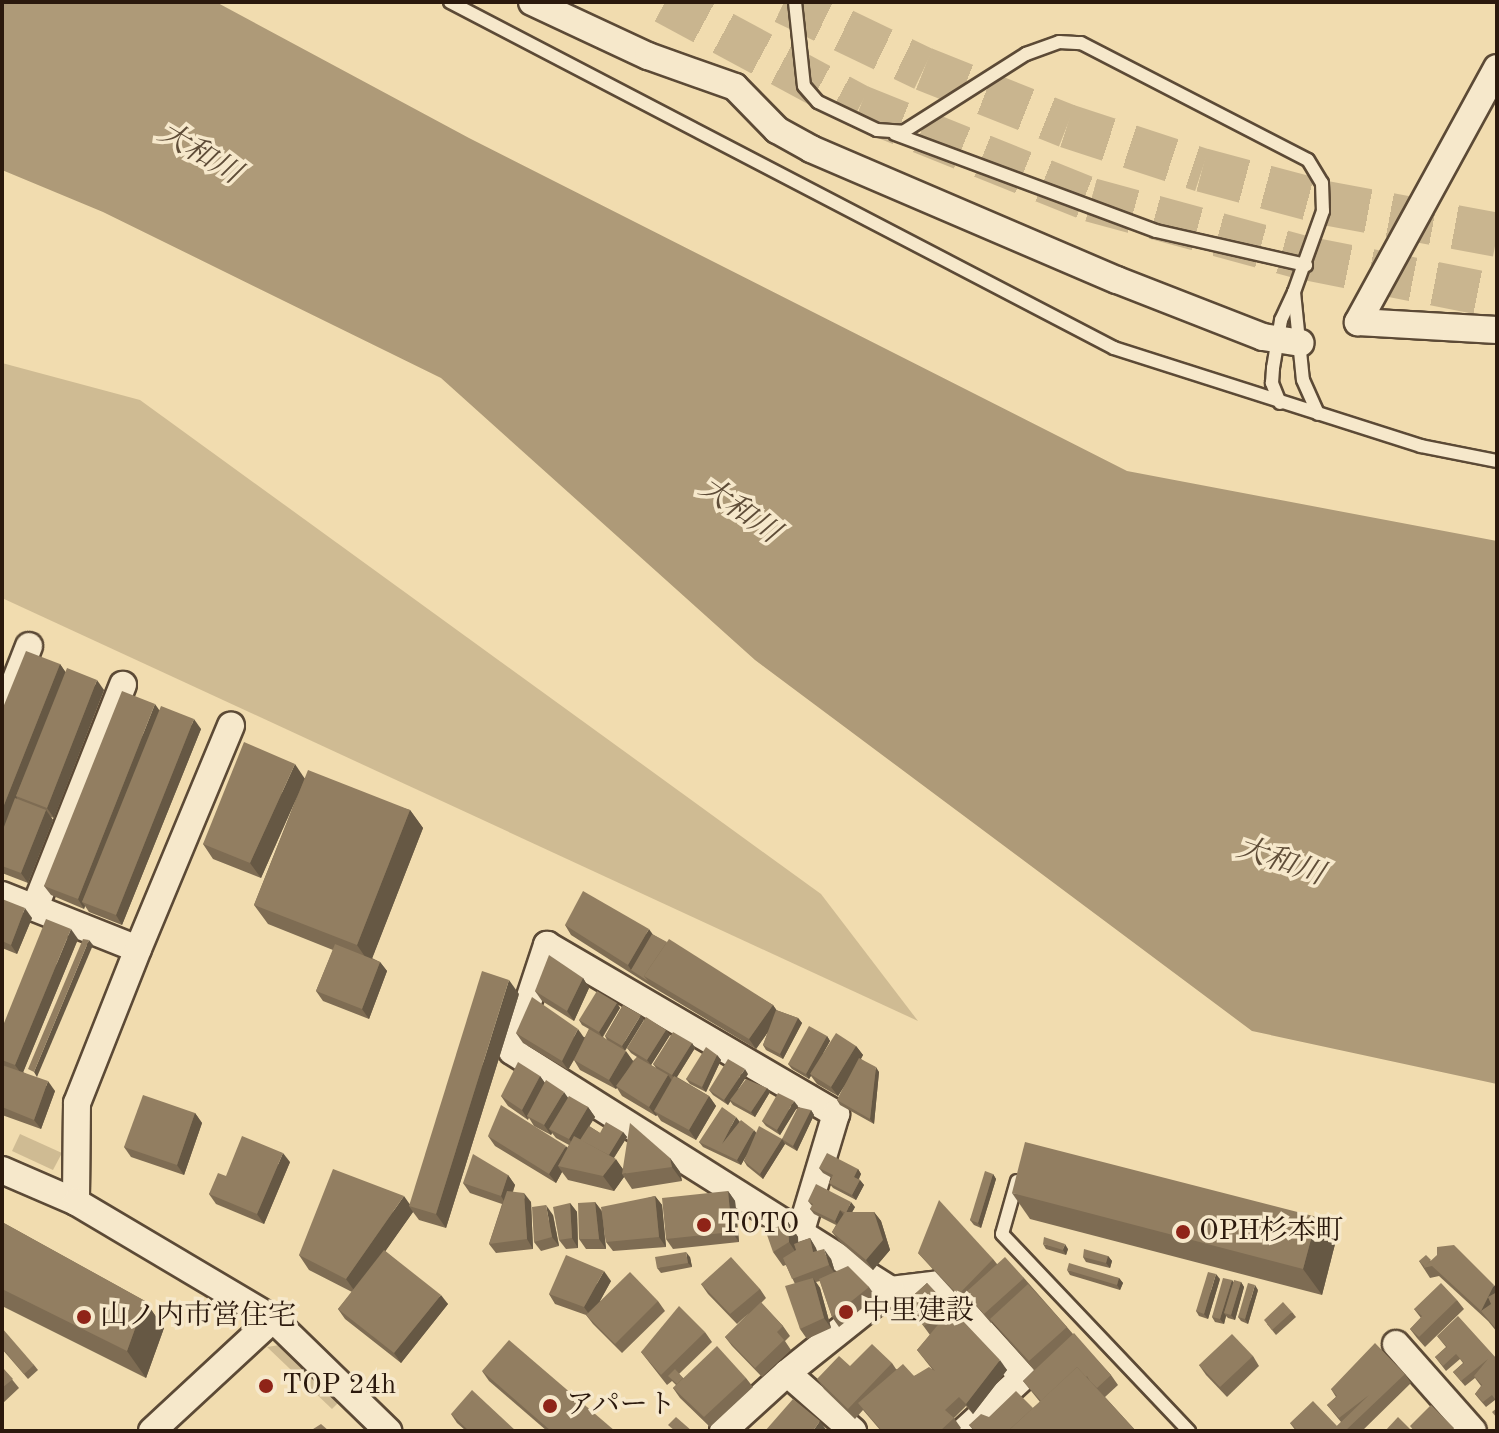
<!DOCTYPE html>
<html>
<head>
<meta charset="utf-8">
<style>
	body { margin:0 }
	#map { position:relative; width:1499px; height:1433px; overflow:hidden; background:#f1dcaf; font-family:"Old Standard TT","Noto Serif JP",serif }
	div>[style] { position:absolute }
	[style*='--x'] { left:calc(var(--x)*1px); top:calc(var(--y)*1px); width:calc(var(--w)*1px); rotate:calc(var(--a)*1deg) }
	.green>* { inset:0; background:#cfbb93 }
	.water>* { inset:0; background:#ae9a78 }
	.highway-tunnel>* { height:44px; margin-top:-22px; transform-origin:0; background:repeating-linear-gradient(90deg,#c9b58f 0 44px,transparent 0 66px) }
	.roads { filter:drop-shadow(2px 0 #5c4a36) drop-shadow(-2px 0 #5c4a36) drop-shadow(0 2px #5c4a36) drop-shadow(0 -2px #5c4a36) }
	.lane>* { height:12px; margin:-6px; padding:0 6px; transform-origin:6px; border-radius:6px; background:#f6e8cb }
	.street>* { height:26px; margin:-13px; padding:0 13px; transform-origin:13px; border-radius:13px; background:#f6e8cb }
	.wall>* { inset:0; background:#7e6c53 }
	.shaded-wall>* { inset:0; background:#665844 }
	.building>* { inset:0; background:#927e61 }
	.dots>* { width:22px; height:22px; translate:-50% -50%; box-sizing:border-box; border:4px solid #f6e8cb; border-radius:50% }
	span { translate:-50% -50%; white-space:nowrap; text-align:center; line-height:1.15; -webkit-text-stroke:7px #f6e8cb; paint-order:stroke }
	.poi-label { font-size:28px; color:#2b190d }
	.left { translate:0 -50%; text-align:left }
	.water-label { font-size:30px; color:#5f4d38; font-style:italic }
	.frame { position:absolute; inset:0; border:4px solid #2b190d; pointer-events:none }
</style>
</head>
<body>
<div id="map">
	<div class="green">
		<div style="clip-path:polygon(2px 363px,140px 400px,821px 894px,918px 1021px,2px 598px)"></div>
		<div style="clip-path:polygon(20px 1134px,62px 1153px,53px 1170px,12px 1151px)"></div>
		<div style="clip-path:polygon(286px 1344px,345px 1396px,332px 1409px,267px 1347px)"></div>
	</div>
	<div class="water">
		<div style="clip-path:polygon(2px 2px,216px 2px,469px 138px,1127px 471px,1497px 541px,1497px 1084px,1252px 1031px,755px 660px,441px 378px,103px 212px,2px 170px)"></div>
	</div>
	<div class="highway-tunnel">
		<div style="--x:665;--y:2;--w:221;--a:28.3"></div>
		<div style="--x:860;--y:107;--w:249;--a:21.9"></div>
		<div style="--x:1091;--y:200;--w:222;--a:15.2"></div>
		<div style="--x:1305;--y:258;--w:196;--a:11.2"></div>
		<div style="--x:784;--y:2;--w:155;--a:25.6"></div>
		<div style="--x:924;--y:69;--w:154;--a:21.7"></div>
		<div style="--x:1067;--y:126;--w:142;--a:18.1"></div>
		<div style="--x:1202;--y:170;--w:127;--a:15"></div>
		<div style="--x:1325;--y:203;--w:175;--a:10.5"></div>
	</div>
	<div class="roads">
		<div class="lane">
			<div style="--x:450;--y:2;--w:749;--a:27.52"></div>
			<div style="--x:1114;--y:348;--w:322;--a:17.7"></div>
			<div style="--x:1421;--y:446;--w:77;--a:11.2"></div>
			<div style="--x:795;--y:2;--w:84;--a:83.9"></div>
			<div style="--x:804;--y:86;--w:21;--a:49"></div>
			<div style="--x:818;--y:102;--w:65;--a:25.4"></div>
			<div style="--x:877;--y:130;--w:26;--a:4"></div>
			<div style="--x:903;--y:132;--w:146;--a:-32.4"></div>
			<div style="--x:1026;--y:54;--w:35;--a:-20"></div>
			<div style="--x:1059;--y:42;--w:22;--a:3"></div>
			<div style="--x:1081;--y:43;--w:255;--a:27.3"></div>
			<div style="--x:1308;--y:160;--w:27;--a:59"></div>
			<div style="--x:1322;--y:183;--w:28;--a:88"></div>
			<div style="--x:1323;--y:211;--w:86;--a:109.7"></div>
			<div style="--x:1294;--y:292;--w:88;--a:84.2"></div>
			<div style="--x:1303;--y:380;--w:37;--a:66"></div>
			<div style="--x:895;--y:134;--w:278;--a:20.4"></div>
			<div style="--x:1156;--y:231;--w:154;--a:12.8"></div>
			<div style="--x:1280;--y:403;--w:22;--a:-112"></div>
			<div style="--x:1272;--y:383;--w:15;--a:-86"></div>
			<div style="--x:1273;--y:368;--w:49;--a:-80.5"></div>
			<div style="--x:1281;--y:320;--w:31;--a:-65"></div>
			<div style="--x:1017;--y:1181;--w:55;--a:105.8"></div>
			<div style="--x:1002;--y:1234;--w:272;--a:46.5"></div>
		</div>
		<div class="street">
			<div style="--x:532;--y:2;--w:128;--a:25"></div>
			<div style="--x:648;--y:56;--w:92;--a:19.6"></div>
			<div style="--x:735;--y:87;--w:60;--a:45.7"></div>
			<div style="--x:777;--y:130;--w:39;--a:29"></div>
			<div style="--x:811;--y:149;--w:333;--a:23.2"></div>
			<div style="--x:1117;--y:280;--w:157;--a:21.3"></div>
			<div style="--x:1263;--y:337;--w:38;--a:9"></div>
			<div style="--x:1497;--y:68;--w:290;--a:118.7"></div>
			<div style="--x:1358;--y:322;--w:139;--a:3.3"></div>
			<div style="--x:2;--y:715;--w:74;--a:-68.6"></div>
			<div style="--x:2;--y:895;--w:146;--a:21.7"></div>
			<div style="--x:138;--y:949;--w:166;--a:111.6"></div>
			<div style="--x:77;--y:1103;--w:99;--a:90.6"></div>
			<div style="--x:35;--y:907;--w:239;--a:-68.4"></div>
			<div style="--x:138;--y:949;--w:242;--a:-67.4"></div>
			<div style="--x:2;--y:1170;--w:81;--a:23.4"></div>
			<div style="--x:76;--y:1202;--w:229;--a:30.7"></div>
			<div style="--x:273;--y:1319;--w:161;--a:44.2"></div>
			<div style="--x:891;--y:1290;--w:48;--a:-7.1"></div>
			<div style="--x:939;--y:1284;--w:125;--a:47.9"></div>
			<div style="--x:1023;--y:1377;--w:80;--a:137.5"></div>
			<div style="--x:1396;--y:1344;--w:116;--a:48.5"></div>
			<div style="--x:787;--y:1373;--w:133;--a:-38.6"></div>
			<div style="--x:891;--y:1290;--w:448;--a:-147.8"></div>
			<div style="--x:512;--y:1051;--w:112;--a:-71.7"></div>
			<div style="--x:547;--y:945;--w:335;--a:30.3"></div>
			<div style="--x:836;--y:1114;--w:122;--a:106.7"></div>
			<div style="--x:152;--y:1431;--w:165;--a:-42.8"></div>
			<div style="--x:723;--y:1431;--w:86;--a:-42.2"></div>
			<div style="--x:787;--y:1373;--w:88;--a:41.3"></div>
		</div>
	</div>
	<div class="wall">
		<div style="clip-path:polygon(60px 664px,65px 672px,104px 690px,54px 818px,51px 817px,53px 820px,28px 883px,2px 873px,2px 710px)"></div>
		<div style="clip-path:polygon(159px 710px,201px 729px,122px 925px,89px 912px,85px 906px,84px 909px,51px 895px,44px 886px)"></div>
		<div style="clip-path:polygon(305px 778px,410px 810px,423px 828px,372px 958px,380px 962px,387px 971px,369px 1019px,323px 1001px,316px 991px,333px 950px,268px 924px,254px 905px,298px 794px,261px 878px,213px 859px,203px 844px)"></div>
		<div style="clip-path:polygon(2px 899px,32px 918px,17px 954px,2px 948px)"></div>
		<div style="clip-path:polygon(565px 925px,652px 934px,773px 1005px,776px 1010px,798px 1018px,802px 1023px,783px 1059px,766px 1050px,763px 1045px,768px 1032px,756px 1049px,651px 986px,571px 935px)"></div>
		<div style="clip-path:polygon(78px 939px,23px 1072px,55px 1091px,41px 1129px,2px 1115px,2px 1028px)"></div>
		<div style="clip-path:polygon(583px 978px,589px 988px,574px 1021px,542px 1001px,535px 991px)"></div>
		<div style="clip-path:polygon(519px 994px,446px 1228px,419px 1220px,413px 1212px,385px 1251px,448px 1304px,401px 1363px,345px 1319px,338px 1309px,352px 1292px,309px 1270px,299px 1255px,410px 1204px)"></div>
		<div style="clip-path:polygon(617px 1003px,620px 1008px,603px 1037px,607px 1040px,605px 1036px,623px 1005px,625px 1051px,633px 1061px,637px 1057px,631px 1053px,627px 1048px,666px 1030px,670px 1035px,651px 1065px,656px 1068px,653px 1064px,692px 1043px,695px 1048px,677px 1077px,709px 1096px,716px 1106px,696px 1140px,661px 1121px,657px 1115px,656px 1116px,622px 1096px,617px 1088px,616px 1089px,580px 1070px,574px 1060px,568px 1070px,523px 1043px,516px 1033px,585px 1037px,589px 1029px,582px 1025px,579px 1020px)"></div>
		<div style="clip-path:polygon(827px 1036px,830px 1041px,823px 1053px,856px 1046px,863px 1055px,861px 1059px,879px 1072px,874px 1124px,840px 1105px,837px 1100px,845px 1085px,838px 1096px,817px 1084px,811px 1076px,809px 1079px,792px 1069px,788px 1064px)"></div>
		<div style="clip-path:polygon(717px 1055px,721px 1060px,706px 1092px,690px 1084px,686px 1079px)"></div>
		<div style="clip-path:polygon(748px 1074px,738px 1089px,767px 1088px,770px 1092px,755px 1117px,733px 1105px,730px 1101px,728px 1105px,713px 1095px,709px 1090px)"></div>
		<div style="clip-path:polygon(540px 1076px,545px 1083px,568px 1098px,588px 1107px,595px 1117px,589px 1126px,600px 1133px,623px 1132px,627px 1137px,614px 1158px,623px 1169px,670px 1158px,680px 1172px,682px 1181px,632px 1189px,624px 1177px,614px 1191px,568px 1180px,562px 1172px,556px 1183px,495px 1146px,488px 1136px,567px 1148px,569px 1145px,556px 1138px,552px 1133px,551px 1135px,534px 1126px,529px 1118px,528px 1120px,508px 1106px,501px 1096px)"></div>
		<div style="clip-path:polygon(798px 1106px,780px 1135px,766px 1126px,762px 1121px)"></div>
		<div style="clip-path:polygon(811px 1110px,814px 1115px,797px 1151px,785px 1144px,763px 1179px,747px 1166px,744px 1161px,747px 1154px,741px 1165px,703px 1147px,699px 1142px,739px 1122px,756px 1133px,782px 1139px)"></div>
		<div style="clip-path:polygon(195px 1113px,202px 1123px,184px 1175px,131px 1157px,124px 1147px)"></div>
		<div style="clip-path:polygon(290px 1162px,264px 1224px,216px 1204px,209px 1194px,226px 1176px)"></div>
		<div style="clip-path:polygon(819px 1168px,858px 1169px,861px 1174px,859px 1179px,864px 1185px,856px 1200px,833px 1188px,829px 1183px,832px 1178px,823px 1173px)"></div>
		<div style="clip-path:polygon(993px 1174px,996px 1179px,981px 1228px,974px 1225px,970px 1220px)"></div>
		<div style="clip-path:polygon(508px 1175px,515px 1185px,513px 1192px,531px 1202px,533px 1249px,496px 1253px,489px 1244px,502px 1204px,470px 1193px,463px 1183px)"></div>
		<div style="clip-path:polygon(728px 1191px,735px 1201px,739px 1242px,673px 1249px,666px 1239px)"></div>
		<div style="clip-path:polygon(1012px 1193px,1335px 1244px,1322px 1295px,1030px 1219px)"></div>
		<div style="clip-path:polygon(655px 1196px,662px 1205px,666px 1247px,613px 1251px,606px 1242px,603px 1220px,606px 1249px,586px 1249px,579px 1239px,595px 1202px,602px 1211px)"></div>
		<div style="clip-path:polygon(808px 1201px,855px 1207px,852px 1212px,874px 1212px,881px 1221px,890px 1250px,873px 1270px,839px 1241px,832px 1232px,836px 1225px,814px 1214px,810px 1209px,812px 1206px)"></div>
		<div style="clip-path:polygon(570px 1203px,577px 1212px,578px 1248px,566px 1249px,559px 1240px)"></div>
		<div style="clip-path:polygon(553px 1215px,559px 1246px,541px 1251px,534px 1242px)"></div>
		<div style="clip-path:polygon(2px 1222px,145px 1301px,164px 1328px,146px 1378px,2px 1306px)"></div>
		<div style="clip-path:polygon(788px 1222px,798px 1237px,798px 1242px,810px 1238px,817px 1251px,831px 1259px,835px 1272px,869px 1287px,876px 1297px,839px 1327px,832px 1317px,820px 1281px,816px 1282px,820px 1288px,831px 1328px,807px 1339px,800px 1329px,795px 1284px,786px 1265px,783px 1266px,773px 1252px)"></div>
		<div style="clip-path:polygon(1043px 1244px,1068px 1249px,1066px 1255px,1046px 1249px)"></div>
		<div style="clip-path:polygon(918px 1253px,993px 1259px,997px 1264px,1024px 1278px,1067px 1327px,1073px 1334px,1111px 1375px,1118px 1385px,1105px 1397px,1136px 1431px,974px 1431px,969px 1425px,989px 1417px,1033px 1408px,1040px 1402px,1023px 1381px,1034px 1370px,992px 1322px,991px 1323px,966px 1294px,961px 1300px)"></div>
		<div style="clip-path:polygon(1108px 1256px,1112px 1261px,1110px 1268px,1086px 1262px,1083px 1257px)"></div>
		<div style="clip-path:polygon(690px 1257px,692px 1267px,661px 1273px,657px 1268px)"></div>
		<div style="clip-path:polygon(1419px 1261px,1431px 1261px,1497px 1289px,1497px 1332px,1488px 1321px,1439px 1276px,1430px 1278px)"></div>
		<div style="clip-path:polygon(1067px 1270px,1119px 1278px,1123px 1283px,1120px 1290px,1070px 1275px)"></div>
		<div style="clip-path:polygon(1220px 1279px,1208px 1319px,1199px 1316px,1196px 1311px)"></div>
		<div style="clip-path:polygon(1232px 1280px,1233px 1282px,1241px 1282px,1244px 1287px,1235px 1320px,1228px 1318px,1226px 1316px,1224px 1324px,1215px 1322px,1212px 1317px)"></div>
		<div style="clip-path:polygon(611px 1281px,600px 1301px,658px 1301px,665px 1311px,622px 1353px,593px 1324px,586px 1315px,555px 1304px,549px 1294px)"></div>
		<div style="clip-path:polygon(927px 1283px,1007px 1370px,973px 1414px,966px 1406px,954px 1418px,961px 1428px,958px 1431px,881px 1431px,863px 1410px,855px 1419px,824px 1389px,817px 1379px,850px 1366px,892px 1363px,896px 1369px,914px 1376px,932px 1369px,917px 1350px,930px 1335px,906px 1302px)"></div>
		<div style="clip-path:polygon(701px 1284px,760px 1289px,766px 1298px,761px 1303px,783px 1326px,790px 1336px,785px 1341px,791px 1350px,762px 1377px,732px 1346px,725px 1337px,749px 1313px,737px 1324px,708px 1294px)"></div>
		<div style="clip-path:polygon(1258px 1290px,1248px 1324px,1241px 1321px,1238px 1317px)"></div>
		<div style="clip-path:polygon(1457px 1300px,1464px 1309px,1425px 1347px,1417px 1338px,1410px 1329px,1421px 1318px,1414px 1309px)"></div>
		<div style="clip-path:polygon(1292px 1312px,1296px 1317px,1276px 1335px,1267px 1324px)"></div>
		<div style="clip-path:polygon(705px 1332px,712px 1342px,679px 1374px,683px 1378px,746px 1378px,753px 1387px,710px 1427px,680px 1398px,673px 1388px,676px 1385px,672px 1381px,667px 1385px,641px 1352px)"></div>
		<div style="clip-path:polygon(1437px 1336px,1497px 1359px,1495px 1400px,1486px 1407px,1479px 1399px,1475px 1394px,1481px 1386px,1475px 1378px,1465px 1386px,1453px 1372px,1463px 1363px,1460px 1359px,1446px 1371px,1435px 1357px,1446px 1347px)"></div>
		<div style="clip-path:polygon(2px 1349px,34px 1365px,38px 1370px,28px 1379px)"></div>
		<div style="clip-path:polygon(1253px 1356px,1259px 1366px,1227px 1397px,1206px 1375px,1199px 1365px)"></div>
		<div style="clip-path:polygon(2px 1367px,19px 1388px,2px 1404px)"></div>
		<div style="clip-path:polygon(482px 1371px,615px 1431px,547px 1431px,489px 1381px)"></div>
		<div style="clip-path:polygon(1405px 1374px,1411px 1383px,1362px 1431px,1296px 1431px,1290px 1423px,1337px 1426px,1341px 1422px,1327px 1405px,1336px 1397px,1331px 1389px)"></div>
		<div style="clip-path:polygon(451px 1414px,516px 1431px,466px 1431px,457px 1423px)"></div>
	</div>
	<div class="shaded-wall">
		<div style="clip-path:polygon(60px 664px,67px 674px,16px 796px,17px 798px,2px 837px,2px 810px)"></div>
		<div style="clip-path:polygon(97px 680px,104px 690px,54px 818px,47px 808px)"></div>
		<div style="clip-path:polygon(155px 704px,162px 714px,82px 902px,85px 906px,84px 909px,78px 899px)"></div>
		<div style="clip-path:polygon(194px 719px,201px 729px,122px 925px,116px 915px)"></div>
		<div style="clip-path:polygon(295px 764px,305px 779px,261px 878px,250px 863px)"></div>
		<div style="clip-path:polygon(46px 810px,53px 820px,28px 883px,21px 873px)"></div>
		<div style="clip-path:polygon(410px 810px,423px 828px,370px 964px,357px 945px)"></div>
		<div style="clip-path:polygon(25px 908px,32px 918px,17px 954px,11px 945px)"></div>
		<div style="clip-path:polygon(71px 929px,78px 939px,22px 1075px,15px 1065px)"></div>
		<div style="clip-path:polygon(649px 929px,656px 939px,631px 970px,628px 965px)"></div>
		<div style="clip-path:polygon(89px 940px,93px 945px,37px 1077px,34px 1072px)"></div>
		<div style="clip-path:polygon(380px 962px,387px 971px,369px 1019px,362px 1009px)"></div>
		<div style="clip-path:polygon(583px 978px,589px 988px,574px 1021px,567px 1011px)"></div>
		<div style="clip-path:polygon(509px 980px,519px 994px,446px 1228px,436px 1214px)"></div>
		<div style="clip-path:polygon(617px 1003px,620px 1008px,602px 1037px,599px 1032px)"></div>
		<div style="clip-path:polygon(773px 1005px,780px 1015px,756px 1049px,749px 1039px)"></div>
		<div style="clip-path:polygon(641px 1015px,644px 1020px,625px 1051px,622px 1046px)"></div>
		<div style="clip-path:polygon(798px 1018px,802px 1023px,783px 1059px,780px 1054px)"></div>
		<div style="clip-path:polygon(578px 1029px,585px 1039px,568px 1070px,562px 1061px)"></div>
		<div style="clip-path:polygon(666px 1030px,670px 1035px,651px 1065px,647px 1060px)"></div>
		<div style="clip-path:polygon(827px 1036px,830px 1041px,809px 1079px,806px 1074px)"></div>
		<div style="clip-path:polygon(692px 1043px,695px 1048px,675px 1080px,672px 1075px)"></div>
		<div style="clip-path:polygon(856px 1046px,863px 1055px,838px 1096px,831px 1087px)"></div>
		<div style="clip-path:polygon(626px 1051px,633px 1061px,616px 1089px,609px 1080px)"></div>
		<div style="clip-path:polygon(717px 1055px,721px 1060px,706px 1092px,702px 1087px)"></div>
		<div style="clip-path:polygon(876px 1067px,879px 1072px,874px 1124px,870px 1119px)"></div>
		<div style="clip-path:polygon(745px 1069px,748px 1074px,728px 1105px,724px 1100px)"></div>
		<div style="clip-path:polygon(668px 1075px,675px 1085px,654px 1111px,657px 1115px,656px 1116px,649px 1107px)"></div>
		<div style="clip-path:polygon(540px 1076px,547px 1086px,527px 1116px,528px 1120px,522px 1110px)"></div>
		<div style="clip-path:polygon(48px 1081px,55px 1091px,41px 1129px,34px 1120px)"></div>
		<div style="clip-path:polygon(767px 1088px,770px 1092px,755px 1117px,751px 1112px)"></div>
		<div style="clip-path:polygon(564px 1092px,571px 1102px,549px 1129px,552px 1133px,551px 1135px,544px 1125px)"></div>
		<div style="clip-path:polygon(709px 1096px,716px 1106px,696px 1140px,689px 1130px)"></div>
		<div style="clip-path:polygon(794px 1101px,798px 1106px,780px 1135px,777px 1130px)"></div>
		<div style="clip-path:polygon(588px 1107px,595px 1117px,576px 1148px,569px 1139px)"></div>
		<div style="clip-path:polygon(811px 1110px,814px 1115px,797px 1151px,793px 1146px)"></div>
		<div style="clip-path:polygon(195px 1113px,202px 1123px,184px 1175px,177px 1165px)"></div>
		<div style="clip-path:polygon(736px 1117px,740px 1122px,722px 1144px)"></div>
		<div style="clip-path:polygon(754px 1130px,758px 1135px,741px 1165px,737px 1160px)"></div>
		<div style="clip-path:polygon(623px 1132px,627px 1137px,611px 1162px,607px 1157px)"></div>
		<div style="clip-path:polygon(782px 1139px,785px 1144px,763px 1179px,760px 1174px)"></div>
		<div style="clip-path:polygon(566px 1146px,573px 1155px,558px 1166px,562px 1172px,556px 1183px,549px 1174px)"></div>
		<div style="clip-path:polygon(283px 1153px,290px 1162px,264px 1224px,257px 1214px)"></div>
		<div style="clip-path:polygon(670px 1158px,680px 1172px,682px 1181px,672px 1167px)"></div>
		<div style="clip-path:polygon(616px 1159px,626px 1174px,622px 1174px,624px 1177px,614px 1191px,603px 1176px)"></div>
		<div style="clip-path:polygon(858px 1169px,861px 1174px,857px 1182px,854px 1177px)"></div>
		<div style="clip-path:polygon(993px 1174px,996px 1179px,981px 1228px,978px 1223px)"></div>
		<div style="clip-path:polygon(508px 1175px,515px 1185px,507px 1206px,501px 1196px)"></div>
		<div style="clip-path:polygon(860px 1180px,864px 1185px,856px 1200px,852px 1195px)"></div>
		<div style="clip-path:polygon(728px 1191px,735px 1201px,739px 1242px,732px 1232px)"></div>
		<div style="clip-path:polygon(524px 1193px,531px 1202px,533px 1249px,527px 1239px)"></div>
		<div style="clip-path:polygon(404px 1196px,411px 1206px,409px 1206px,413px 1212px,356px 1293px,346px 1279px)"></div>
		<div style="clip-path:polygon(655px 1196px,662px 1205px,666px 1247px,659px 1237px)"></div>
		<div style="clip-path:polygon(595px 1202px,602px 1212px,606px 1249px,599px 1239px)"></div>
		<div style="clip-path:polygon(851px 1202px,855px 1207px,849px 1218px,846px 1213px)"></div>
		<div style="clip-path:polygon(570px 1203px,577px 1212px,578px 1248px,572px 1238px)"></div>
		<div style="clip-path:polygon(546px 1205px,553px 1215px,559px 1246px,552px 1237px)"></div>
		<div style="clip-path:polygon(840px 1210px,844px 1215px,838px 1226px,835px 1221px)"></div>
		<div style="clip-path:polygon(874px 1212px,881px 1221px,890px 1250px,873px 1270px,866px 1260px)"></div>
		<div style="clip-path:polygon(1317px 1217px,1335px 1244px,1322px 1295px,1303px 1269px)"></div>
		<div style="clip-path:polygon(788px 1222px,798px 1237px,799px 1257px,789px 1242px)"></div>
		<div style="clip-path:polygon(810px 1238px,816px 1248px,820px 1262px,813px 1252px)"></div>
		<div style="clip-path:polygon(1065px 1244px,1068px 1249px,1066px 1255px,1063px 1250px)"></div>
		<div style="clip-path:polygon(824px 1249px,831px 1259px,836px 1275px,829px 1265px)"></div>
		<div style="clip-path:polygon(686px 1252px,690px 1257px,692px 1267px,688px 1263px)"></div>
		<div style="clip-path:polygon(1108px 1256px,1112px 1261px,1110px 1268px,1106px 1263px)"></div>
		<div style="clip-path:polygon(604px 1271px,611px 1281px,591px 1317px,584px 1307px)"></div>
		<div style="clip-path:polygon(1216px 1274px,1220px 1279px,1208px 1319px,1204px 1314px)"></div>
		<div style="clip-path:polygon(813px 1278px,820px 1288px,831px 1328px,824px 1318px)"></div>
		<div style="clip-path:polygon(1119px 1278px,1123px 1283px,1120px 1290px,1117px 1285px)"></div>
		<div style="clip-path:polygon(1232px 1280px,1235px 1285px,1224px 1313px,1226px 1316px,1224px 1324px,1220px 1319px)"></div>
		<div style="clip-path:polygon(1241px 1282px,1244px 1287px,1235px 1320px,1231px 1315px)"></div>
		<div style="clip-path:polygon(1255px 1285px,1258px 1290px,1248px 1324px,1245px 1319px)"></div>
		<div style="clip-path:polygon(1494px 1285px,1497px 1289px,1497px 1302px,1481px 1311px)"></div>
		<div style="clip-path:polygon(441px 1295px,448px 1304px,401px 1363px,394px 1353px)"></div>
		<div style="clip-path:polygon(145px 1301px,164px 1328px,146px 1378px,127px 1351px)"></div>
		<div style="clip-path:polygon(1000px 1360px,1007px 1370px,973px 1414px,966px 1404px)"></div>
		<div style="clip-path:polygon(820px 1421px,827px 1431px,813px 1431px)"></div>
	</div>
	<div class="building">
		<div style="clip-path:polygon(26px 651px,60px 664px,2px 810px,2px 710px)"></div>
		<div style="clip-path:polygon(67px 668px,97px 680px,47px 808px,16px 796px)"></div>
		<div style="clip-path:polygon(122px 691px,155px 704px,78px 899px,44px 886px)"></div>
		<div style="clip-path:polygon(161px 706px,194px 719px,116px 915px,82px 902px)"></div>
		<div style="clip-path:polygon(244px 742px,295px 764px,250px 863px,203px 844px)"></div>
		<div style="clip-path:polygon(308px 770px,410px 810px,357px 945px,254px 905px)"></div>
		<div style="clip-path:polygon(15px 798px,46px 810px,21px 873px,2px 866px,2px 832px)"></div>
		<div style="clip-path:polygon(583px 891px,649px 929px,628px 965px,565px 925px)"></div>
		<div style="clip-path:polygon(2px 899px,25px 908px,11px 945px,2px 941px)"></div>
		<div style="clip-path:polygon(46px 919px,71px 929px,15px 1065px,2px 1060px,2px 1028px)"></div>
		<div style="clip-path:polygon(652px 934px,667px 942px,644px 976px,648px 981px,631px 970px)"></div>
		<div style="clip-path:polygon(83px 939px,89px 940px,34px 1072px,28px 1069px)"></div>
		<div style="clip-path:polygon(669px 939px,773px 1005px,749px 1039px,644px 976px)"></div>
		<div style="clip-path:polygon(335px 944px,380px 962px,362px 1009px,316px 991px)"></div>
		<div style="clip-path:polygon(549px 955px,583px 978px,567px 1011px,535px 991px)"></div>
		<div style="clip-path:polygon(482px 971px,509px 980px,436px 1214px,409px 1206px)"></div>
		<div style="clip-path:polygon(597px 991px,617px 1003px,599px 1032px,579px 1020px)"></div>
		<div style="clip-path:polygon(532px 997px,578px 1029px,562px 1061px,516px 1033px)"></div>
		<div style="clip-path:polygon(623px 1005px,641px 1015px,622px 1046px,605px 1036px)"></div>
		<div style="clip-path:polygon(776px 1010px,798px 1018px,780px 1054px,763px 1045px)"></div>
		<div style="clip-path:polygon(646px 1017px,666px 1030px,647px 1060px,627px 1048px)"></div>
		<div style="clip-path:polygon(809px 1026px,827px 1036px,806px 1074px,788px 1064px)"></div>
		<div style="clip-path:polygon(589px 1029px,626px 1051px,609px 1080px,574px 1060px)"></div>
		<div style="clip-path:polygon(673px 1032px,692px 1043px,672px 1075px,653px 1064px)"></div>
		<div style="clip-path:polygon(836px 1033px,856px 1046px,831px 1087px,810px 1074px)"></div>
		<div style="clip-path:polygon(706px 1047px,717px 1055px,702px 1087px,686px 1079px)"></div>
		<div style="clip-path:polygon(637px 1057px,668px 1075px,649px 1107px,616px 1086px)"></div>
		<div style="clip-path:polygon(859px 1058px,876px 1067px,870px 1119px,837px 1100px)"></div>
		<div style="clip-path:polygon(728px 1059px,745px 1069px,724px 1100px,709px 1090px)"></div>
		<div style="clip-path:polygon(518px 1062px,540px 1076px,522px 1110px,501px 1096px)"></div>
		<div style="clip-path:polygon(2px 1065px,48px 1081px,34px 1120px,2px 1107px)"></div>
		<div style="clip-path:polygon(674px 1076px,709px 1096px,689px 1130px,654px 1111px)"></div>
		<div style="clip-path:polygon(746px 1079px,767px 1088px,751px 1112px,730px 1100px)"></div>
		<div style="clip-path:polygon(546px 1080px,564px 1092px,544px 1125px,527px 1116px)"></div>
		<div style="clip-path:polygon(778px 1093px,794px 1101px,777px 1130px,762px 1121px)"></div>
		<div style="clip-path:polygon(143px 1095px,195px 1113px,177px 1165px,124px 1147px)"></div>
		<div style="clip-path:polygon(569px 1096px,588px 1107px,569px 1139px,549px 1129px)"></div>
		<div style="clip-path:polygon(501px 1105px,566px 1146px,549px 1174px,488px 1136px)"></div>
		<div style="clip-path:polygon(722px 1107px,736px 1117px,722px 1144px,741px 1120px,754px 1130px,737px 1160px,699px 1142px)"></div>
		<div style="clip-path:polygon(798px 1107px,811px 1110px,793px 1146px,782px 1139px)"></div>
		<div style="clip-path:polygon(606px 1122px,623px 1132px,609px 1155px,580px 1140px,589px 1126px,600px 1133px)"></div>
		<div style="clip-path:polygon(630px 1123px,670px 1158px,672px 1167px,622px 1174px)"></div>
		<div style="clip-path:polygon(759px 1126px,782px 1139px,760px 1174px,744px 1161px)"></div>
		<div style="clip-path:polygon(242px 1136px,283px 1153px,257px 1214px,209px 1194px,218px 1173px,226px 1176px)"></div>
		<div style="clip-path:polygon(574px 1136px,616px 1159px,603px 1176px,558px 1166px)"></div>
		<div style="clip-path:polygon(1025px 1142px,1317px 1217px,1303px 1269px,1012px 1193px)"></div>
		<div style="clip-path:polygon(827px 1153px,858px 1169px,854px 1177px,860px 1180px,852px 1195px,829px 1183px,833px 1175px,819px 1168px)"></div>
		<div style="clip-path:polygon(473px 1154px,508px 1175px,501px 1196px,463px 1183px)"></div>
		<div style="clip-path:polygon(333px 1169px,404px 1196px,346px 1279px,299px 1255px)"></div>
		<div style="clip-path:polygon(985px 1171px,993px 1174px,978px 1223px,970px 1220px)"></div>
		<div style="clip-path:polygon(816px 1184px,851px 1202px,846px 1213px,840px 1210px,835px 1221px,810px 1209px,813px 1204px,808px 1201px)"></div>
		<div style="clip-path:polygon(507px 1191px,524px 1193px,527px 1239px,489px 1244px)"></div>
		<div style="clip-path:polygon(728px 1191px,732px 1232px,666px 1239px,662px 1198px)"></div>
		<div style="clip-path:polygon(655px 1196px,659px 1237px,606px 1242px,601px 1207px)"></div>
		<div style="clip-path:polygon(939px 1200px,993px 1259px,958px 1295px,918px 1253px)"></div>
		<div style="clip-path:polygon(595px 1202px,599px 1239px,579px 1239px,578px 1203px)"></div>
		<div style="clip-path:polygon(570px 1203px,572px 1238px,559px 1240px,553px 1207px)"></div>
		<div style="clip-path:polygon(546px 1205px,552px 1237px,534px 1242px,532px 1207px)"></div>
		<div style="clip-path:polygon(845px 1212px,874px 1212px,883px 1240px,866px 1260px,832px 1232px)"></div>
		<div style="clip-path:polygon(2px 1222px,145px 1301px,127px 1351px,2px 1289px)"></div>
		<div style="clip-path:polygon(788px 1222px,789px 1242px,773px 1252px,766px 1232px)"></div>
		<div style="clip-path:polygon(1044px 1237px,1065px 1244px,1063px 1250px,1043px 1244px)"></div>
		<div style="clip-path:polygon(810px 1238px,813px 1252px,824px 1249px,829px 1265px,792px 1279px,783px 1258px,796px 1250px,794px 1244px)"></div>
		<div style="clip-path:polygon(1454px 1245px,1494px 1285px,1481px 1311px,1432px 1266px,1423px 1268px,1437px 1255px,1437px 1247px)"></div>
		<div style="clip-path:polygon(1084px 1249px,1108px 1256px,1106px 1263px,1083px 1257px)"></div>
		<div style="clip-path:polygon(384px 1250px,441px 1295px,394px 1353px,338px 1309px)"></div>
		<div style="clip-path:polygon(686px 1252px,688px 1263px,657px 1268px,655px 1257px)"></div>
		<div style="clip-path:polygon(566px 1255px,604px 1271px,584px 1307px,549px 1294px)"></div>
		<div style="clip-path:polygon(1426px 1255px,1431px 1260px,1425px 1267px,1419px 1261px)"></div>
		<div style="clip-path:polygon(731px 1257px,760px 1289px,730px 1314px,701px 1284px)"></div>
		<div style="clip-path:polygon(1005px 1257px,1024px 1278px,984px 1314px,965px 1293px)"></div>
		<div style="clip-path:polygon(1069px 1263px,1119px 1278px,1117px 1285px,1067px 1270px)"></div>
		<div style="clip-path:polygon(848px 1266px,869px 1287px,832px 1317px,819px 1279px)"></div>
		<div style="clip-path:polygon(630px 1272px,658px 1301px,615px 1344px,586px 1315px)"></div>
		<div style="clip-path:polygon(1208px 1272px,1216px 1274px,1204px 1314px,1196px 1311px)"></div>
		<div style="clip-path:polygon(813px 1278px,824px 1318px,800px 1329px,785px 1286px)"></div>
		<div style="clip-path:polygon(1223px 1278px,1232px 1280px,1220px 1319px,1212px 1317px)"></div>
		<div style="clip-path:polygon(1234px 1280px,1241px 1282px,1231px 1315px,1224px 1313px)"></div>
		<div style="clip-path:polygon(927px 1283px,1000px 1360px,966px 1404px,959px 1397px,945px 1410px,954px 1418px,940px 1431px,882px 1431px,858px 1403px,903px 1364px,914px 1376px,929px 1367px,935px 1371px,917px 1350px,951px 1309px,924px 1326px,906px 1302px)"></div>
		<div style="clip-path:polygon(1248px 1283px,1255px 1285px,1245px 1319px,1238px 1317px)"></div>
		<div style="clip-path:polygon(1441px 1283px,1457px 1300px,1419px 1337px,1410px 1329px,1422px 1316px,1414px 1309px)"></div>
		<div style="clip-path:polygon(1028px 1284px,1067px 1327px,1029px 1361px,990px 1319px)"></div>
		<div style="clip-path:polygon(1497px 1292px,1497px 1330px,1481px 1311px,1491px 1304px,1488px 1297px)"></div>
		<div style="clip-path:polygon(761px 1302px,783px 1326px,777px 1332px,784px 1340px,755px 1368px,725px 1337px)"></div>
		<div style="clip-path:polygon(1283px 1302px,1292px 1312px,1272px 1330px,1264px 1320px)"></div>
		<div style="clip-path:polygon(679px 1306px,705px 1332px,661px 1375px,641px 1352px)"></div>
		<div style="clip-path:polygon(1458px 1316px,1497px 1359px,1497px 1402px,1492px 1395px,1483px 1402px,1475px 1394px,1482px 1385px,1474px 1376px,1488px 1359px,1461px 1381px,1453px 1372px,1464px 1363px,1456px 1354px,1443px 1366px,1435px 1357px,1447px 1347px,1437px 1336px)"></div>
		<div style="clip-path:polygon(2px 1328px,34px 1365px,24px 1374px,2px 1348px)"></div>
		<div style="clip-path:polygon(1074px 1333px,1111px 1375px,1097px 1388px,1090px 1381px,1087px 1376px,1086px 1377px,1077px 1367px,1041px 1401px,1023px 1381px)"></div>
		<div style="clip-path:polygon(1232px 1334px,1253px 1356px,1220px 1387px,1199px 1365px)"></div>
		<div style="clip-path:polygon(509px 1340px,615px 1431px,551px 1431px,482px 1371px)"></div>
		<div style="clip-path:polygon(1375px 1343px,1405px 1374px,1345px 1431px,1298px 1431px,1290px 1423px,1313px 1401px,1337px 1426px,1369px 1395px,1339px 1418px,1327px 1405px,1337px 1396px,1331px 1389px)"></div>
		<div style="clip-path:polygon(872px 1344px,892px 1363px,848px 1409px,817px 1379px,839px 1356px,850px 1366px)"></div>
		<div style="clip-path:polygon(717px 1346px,746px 1378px,704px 1417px,673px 1388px)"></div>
		<div style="clip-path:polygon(2px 1367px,13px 1379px,2px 1388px)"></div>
		<div style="clip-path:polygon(1077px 1367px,1136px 1431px,1008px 1431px)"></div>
		<div style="clip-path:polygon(675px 1369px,683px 1378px,677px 1384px,668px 1376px)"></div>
		<div style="clip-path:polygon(472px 1390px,516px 1431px,469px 1431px,451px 1414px)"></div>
		<div style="clip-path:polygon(1016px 1391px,1033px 1408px,1008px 1431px,975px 1431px,969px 1425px,981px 1414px,989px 1417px)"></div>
		<div style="clip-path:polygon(793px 1399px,820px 1421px,813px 1431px,765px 1431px)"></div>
		<div style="clip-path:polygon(1431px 1405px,1454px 1428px,1451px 1431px,1414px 1431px,1410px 1426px)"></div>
		<div style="clip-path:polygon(1497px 1408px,1497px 1418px,1492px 1412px)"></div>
		<div style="clip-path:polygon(676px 1417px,692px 1431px,675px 1431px,668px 1425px)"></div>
		<div style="clip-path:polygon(1398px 1417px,1412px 1431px,1385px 1431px)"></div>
		<div style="clip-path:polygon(321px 1424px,329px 1431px,310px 1431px)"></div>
	</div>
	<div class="dots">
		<div style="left:704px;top:1225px;background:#8f2418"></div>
		<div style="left:1183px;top:1232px;background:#8f2418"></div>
		<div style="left:846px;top:1312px;background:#8f2418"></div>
		<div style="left:84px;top:1317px;background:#8f2418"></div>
		<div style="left:266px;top:1386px;background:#8f2418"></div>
		<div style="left:550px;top:1406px;background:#8f2418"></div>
	</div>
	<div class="poi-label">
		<span class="left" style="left:720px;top:1225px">TOTO</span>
		<span class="left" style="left:1199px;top:1232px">OPH杉本町</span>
		<span class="left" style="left:862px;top:1312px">中里建設</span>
		<span class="left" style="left:100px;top:1317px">山ノ内市営住宅</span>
		<span class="left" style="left:282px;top:1386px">TOP 24h</span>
		<span class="left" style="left:566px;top:1406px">アパート</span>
	</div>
	<div class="water-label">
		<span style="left:199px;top:154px;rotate:31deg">大和川</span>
		<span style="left:739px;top:511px;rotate:35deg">大和川</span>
		<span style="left:1280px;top:862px;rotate:19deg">大和川</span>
	</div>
	<div class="frame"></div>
</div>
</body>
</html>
